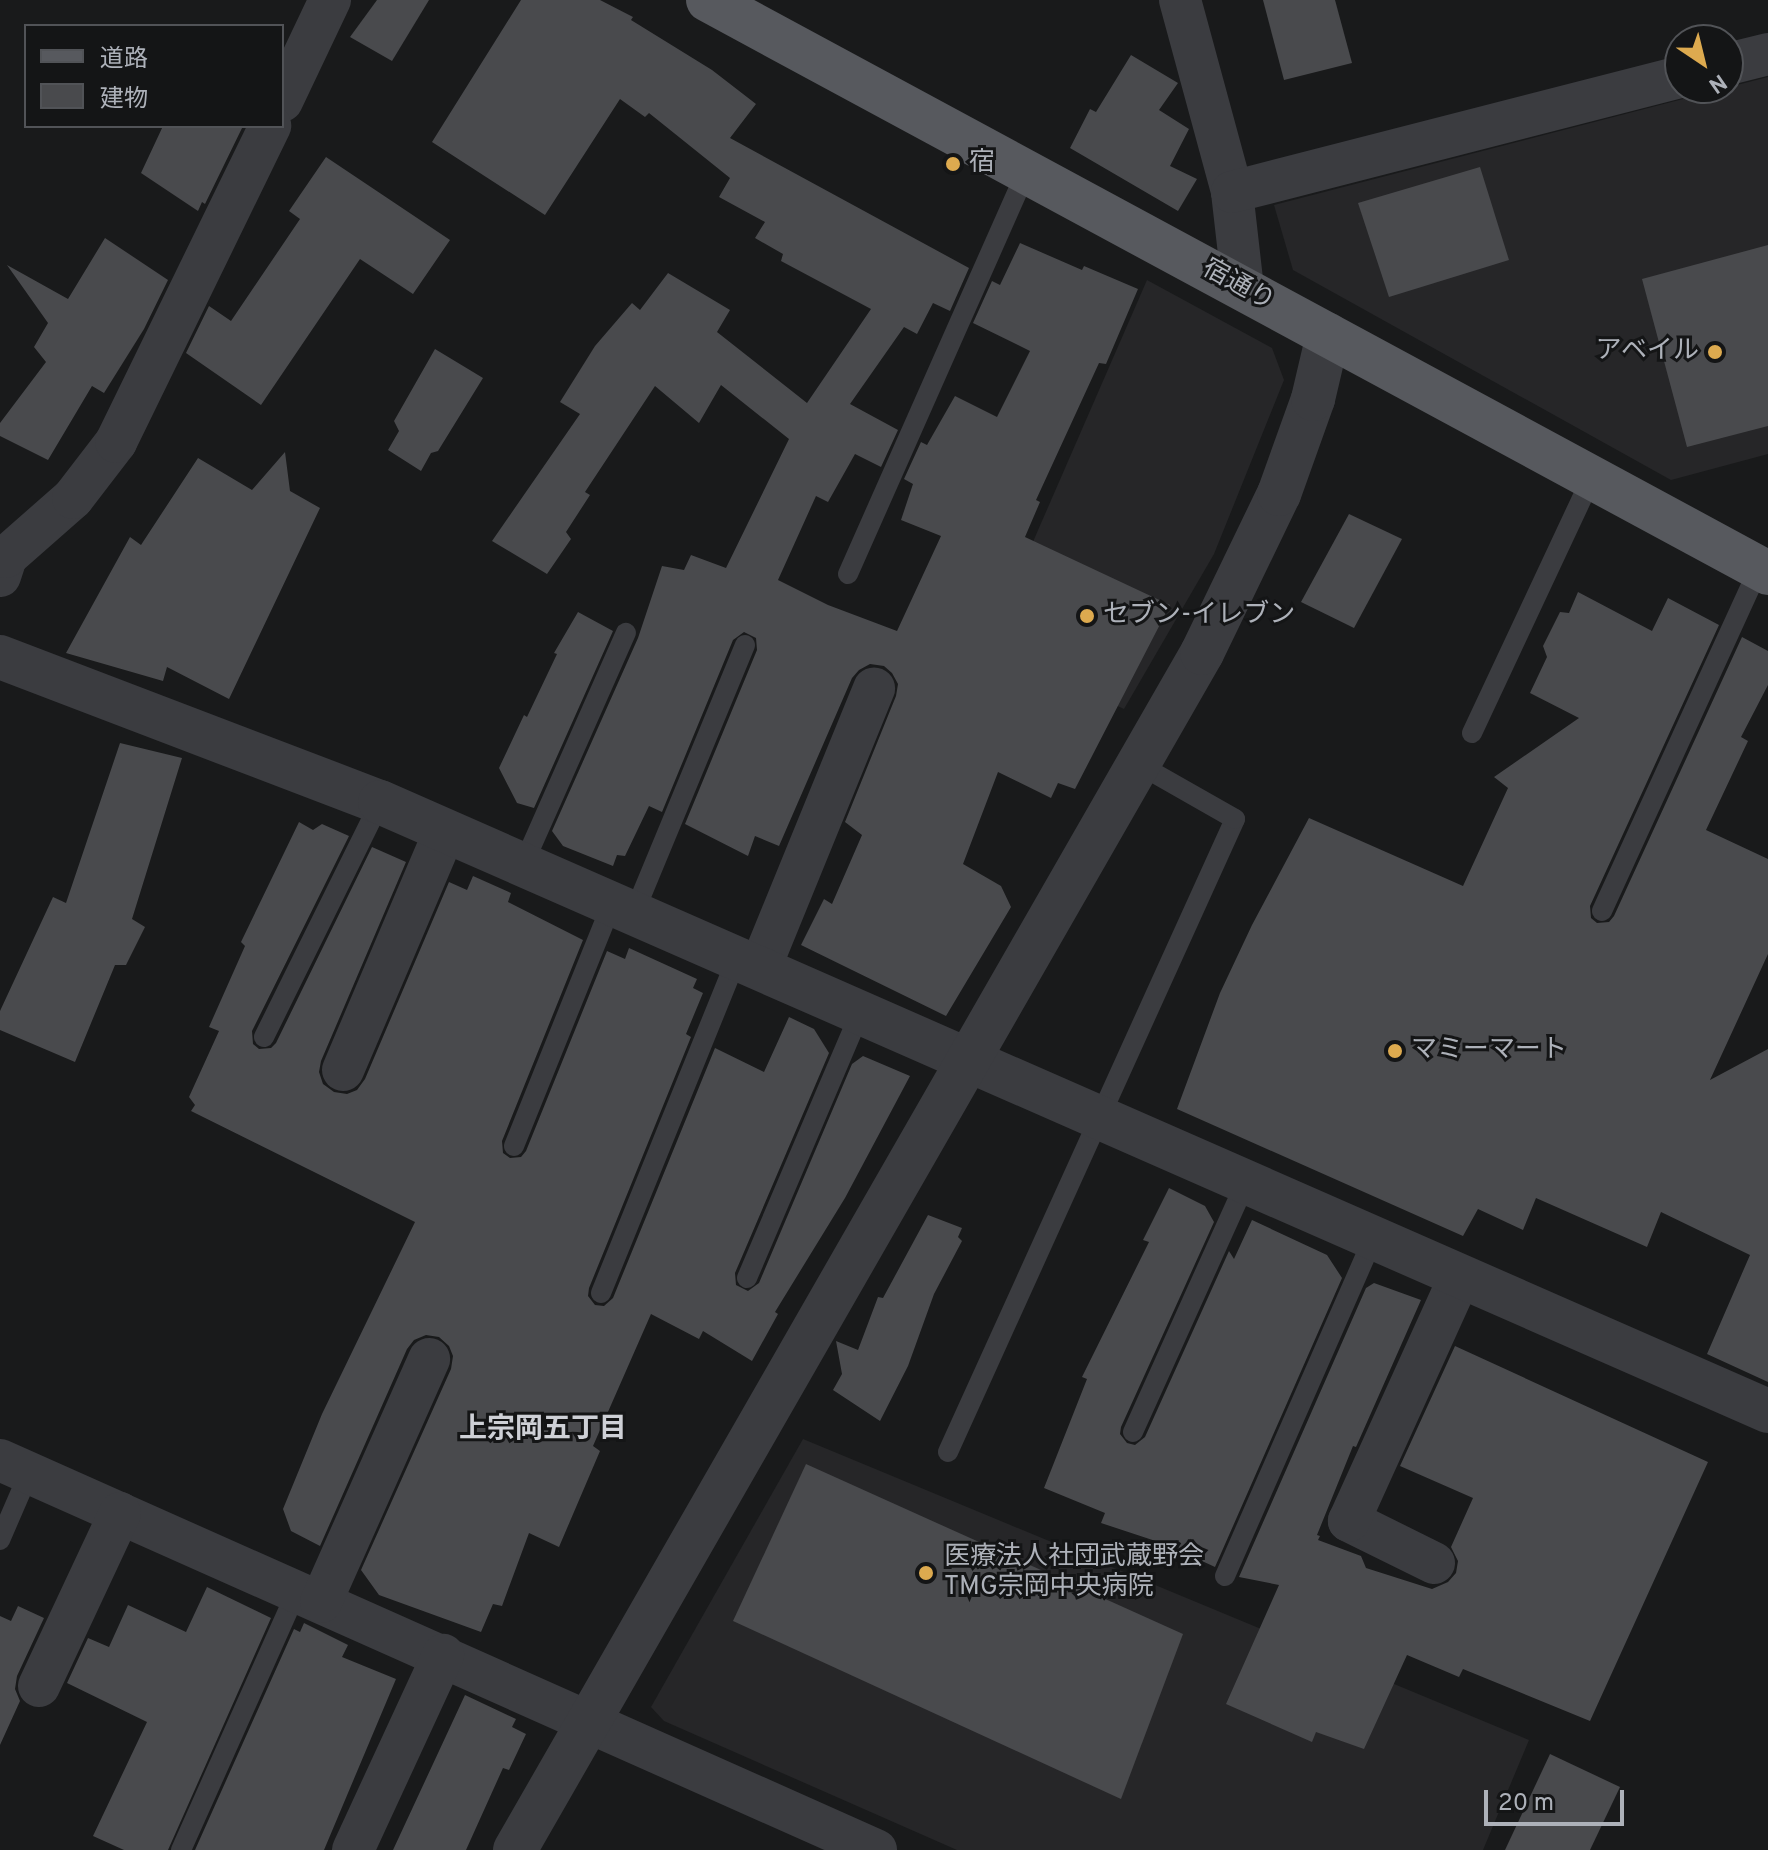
<!DOCTYPE html>
<html>
<head>
<meta charset="utf-8">
<style>
	body { margin:0 }
	#map { position:relative; width:1768px; height:1850px; overflow:hidden; background:#191a1b; font-family:Overpass,"Noto Sans JP",sans-serif }
	div>[style] { position:absolute }
	[style*='--x'] { left:calc(var(--x)*1px); top:calc(var(--y)*1px); width:calc(var(--w)*1px); rotate:calc(var(--a)*1deg) }
	.built>* { inset:0; background:#262628 }
	.building>* { inset:0; background:#494a4d }
	.service>* { height:20px; margin:-10px; padding:0 10px; transform-origin:10px; border-radius:10px; background:#3b3c40 }
	.minor>* { height:42px; margin:-21px; padding:0 21px; transform-origin:21px; border-radius:21px; background:#3b3c40 }
	.tertiary>* { height:44px; margin:-22px; padding:0 22px; transform-origin:22px; border-radius:22px; background:#3b3c40 }
	.primary>* { height:44px; margin:-22px; padding:0 22px; transform-origin:22px; border-radius:22px; background:#57595e }
	.dots>* { width:22px; height:22px; translate:-50% -50%; box-sizing:border-box; border:4px solid #141516; border-radius:50% }
	span { translate:-50% -50%; white-space:nowrap; text-align:center; line-height:1.15; -webkit-text-stroke:6px #141516; paint-order:stroke }
	.poi-label { font-size:26px; color:#adb1b9 }
	.left { translate:0 -50%; text-align:left }
	.right { translate:-100% -50%; text-align:right }
	.street-label { font-size:26px; color:#adb1b9 }
	.neighbourhood-label { font-size:28px; color:#ced0d6; font-weight:700 }
	.legend { position:absolute; left:24px; top:24px; width:260px; height:104px; box-sizing:border-box; background:#141516; border:2px solid #515357; margin:0; padding:10px 14px; list-style:none; font-size:24px; color:#adb1b9 }
	.legend li { display:flex; align-items:center; gap:16px; height:40px }
	.legend b { width:40px; border:2px solid #515357 }
	.north { position:absolute; left:1664px; top:24px; width:80px; height:80px; box-sizing:border-box; background:#141516; border:2px solid #515357; border-radius:50%; rotate:145deg; font-size:22px; font-weight:700; line-height:32px; text-align:center; color:#adb1b9 }
	.north::after { content:''; display:block; margin:auto; width:28px; height:36px; background:#ddaa4f; clip-path:polygon(50% 0,100% 100%,50% 72%,0 100%) }
	.scale { position:absolute; left:1484px; top:1790px; width:140px; height:36px; box-sizing:border-box; border:4px solid #adb1b9; border-top:0; padding-left:10px; font-size:24px; line-height:28px; white-space:nowrap; color:#adb1b9; -webkit-text-stroke:6px #141516; paint-order:stroke }
</style>
</head>
<body>
<div id="map">
	<div class="built">
		<div style="clip-path:polygon(1768px 77px,1768px 454px,1671px 480px,1293px 270px,1274px 205px)"></div>
		<div style="clip-path:polygon(1147px 280px,1272px 348px,1284px 380px,1214px 554px,1124px 709px,988px 645px)"></div>
		<div style="clip-path:polygon(803px 1439px,1529px 1740px,1483px 1850px,957px 1850px,664px 1721px,651px 1707px)"></div>
	</div>
	<div class="building">
		<div style="clip-path:polygon(377px 0,429px 0,392px 61px,350px 37px)"></div>
		<div style="clip-path:polygon(521px 0,600px 0,633px 17px,631px 20px,712px 70px,756px 104px,730px 138px,969px 268px,950px 311px,933px 303px,917px 334px,904px 327px,850px 404px,898px 430px,881px 467px,855px 454px,828px 502px,816px 496px,778px 580px,828px 605px,897px 631px,941px 536px,901px 520px,913px 484px,904px 479px,921px 442px,927px 445px,955px 396px,997px 417px,1030px 351px,973px 323px,992px 281px,1000px 285px,1020px 243px,1082px 270px,1084px 266px,1138px 289px,1106px 364px,1099px 363px,1036px 500px,1040px 502px,1025px 537px,1170px 605px,1075px 789px,1058px 783px,1051px 798px,998px 772px,963px 864px,1001px 886px,1011px 907px,946px 1016px,801px 945px,824px 899px,832px 904px,862px 835px,845px 822px,896px 696px,898px 684px,892px 673px,884px 666px,870px 664px,859px 670px,852px 678px,779px 846px,755px 836px,748px 856px,685px 824px,757px 650px,756px 638px,744px 632px,733px 640px,662px 812px,649px 806px,625px 856px,617px 855px,613px 866px,563px 846px,552px 831px,638px 638px,662px 566px,684px 570px,691px 555px,726px 568px,789px 439px,721px 385px,699px 423px,655px 386px,585px 492px,590px 495px,566px 532px,571px 539px,547px 574px,492px 541px,580px 414px,560px 402px,595px 346px,632px 303px,640px 310px,668px 273px,730px 310px,717px 332px,807px 403px,871px 309px,781px 261px,783px 254px,755px 238px,765px 222px,719px 197px,730px 178px,649px 113px,645px 117px,620px 99px,545px 215px,432px 142px)"></div>
		<div style="clip-path:polygon(1263px 0,1335px 0,1352px 63px,1284px 80px)"></div>
		<div style="clip-path:polygon(1131px 55px,1178px 83px,1159px 110px,1189px 129px,1170px 166px,1197px 179px,1178px 211px,1070px 148px,1090px 109px,1096px 112px)"></div>
		<div style="clip-path:polygon(163px 126px,243px 126px,205px 204px,202px 202px,198px 211px,141px 173px)"></div>
		<div style="clip-path:polygon(326px 157px,450px 240px,413px 294px,360px 259px,261px 405px,186px 353px,209px 306px,231px 321px,300px 219px,289px 211px)"></div>
		<div style="clip-path:polygon(1480px 167px,1509px 260px,1389px 297px,1358px 203px)"></div>
		<div style="clip-path:polygon(105px 238px,168px 280px,144px 329px,104px 393px,92px 386px,48px 460px,0 436px,0 423px,46px 362px,34px 347px,48px 323px,7px 265px,68px 299px)"></div>
		<div style="clip-path:polygon(1768px 245px,1768px 426px,1687px 447px,1642px 279px)"></div>
		<div style="clip-path:polygon(435px 349px,483px 378px,438px 451px,431px 453px,421px 471px,388px 450px,399px 431px,394px 421px)"></div>
		<div style="clip-path:polygon(285px 452px,290px 491px,320px 508px,229px 699px,167px 667px,163px 681px,66px 653px,130px 537px,141px 545px,198px 458px,252px 490px)"></div>
		<div style="clip-path:polygon(1349px 514px,1402px 539px,1354px 628px,1301px 602px)"></div>
		<div style="clip-path:polygon(1578px 592px,1652px 631px,1668px 598px,1719px 625px,1590px 906px,1591px 918px,1597px 923px,1609px 922px,1614px 916px,1742px 637px,1768px 651px,1768px 685px,1741px 737px,1748px 741px,1706px 830px,1768px 859px,1768px 954px,1710px 1080px,1768px 1049px,1768px 1382px,1707px 1354px,1750px 1255px,1661px 1212px,1647px 1247px,1536px 1198px,1523px 1230px,1478px 1209px,1463px 1236px,1177px 1109px,1220px 993px,1252px 925px,1309px 818px,1463px 886px,1508px 788px,1494px 777px,1579px 718px,1530px 693px,1547px 657px,1543px 646px,1560px 612px,1569px 613px)"></div>
		<div style="clip-path:polygon(578px 612px,613px 631px,534px 808px,517px 803px,499px 768px,524px 715px,527px 717px,557px 654px,554px 653px)"></div>
		<div style="clip-path:polygon(120px 743px,182px 758px,132px 919px,145px 927px,126px 965px,115px 965px,75px 1062px,0 1030px,0 1011px,53px 897px,66px 903px)"></div>
		<div style="clip-path:polygon(299px 822px,313px 830px,322px 824px,349px 836px,252px 1031px,253px 1044px,259px 1049px,271px 1048px,276px 1043px,372px 847px,406px 862px,321px 1061px,319px 1072px,323px 1084px,334px 1092px,347px 1094px,357px 1090px,365px 1079px,449px 882px,467px 890px,473px 876px,511px 893px,508px 902px,583px 940px,502px 1141px,503px 1153px,510px 1158px,521px 1157px,526px 1151px,607px 951px,625px 959px,629px 948px,697px 979px,693px 988px,703px 993px,686px 1034px,691px 1037px,589px 1288px,588px 1296px,595px 1305px,604px 1306px,613px 1298px,715px 1048px,764px 1072px,789px 1017px,814px 1029px,829px 1053px,735px 1273px,736px 1285px,748px 1291px,759px 1283px,852px 1064px,863px 1056px,910px 1076px,845px 1198px,775px 1312px,778px 1314px,752px 1361px,703px 1331px,699px 1339px,651px 1314px,593px 1446px,600px 1451px,559px 1547px,529px 1533px,502px 1606px,493px 1604px,481px 1632px,379px 1595px,361px 1570px,451px 1369px,453px 1356px,449px 1346px,439px 1337px,426px 1335px,414px 1340px,407px 1349px,320px 1546px,291px 1531px,283px 1509px,322px 1414px,415px 1222px,191px 1111px,195px 1105px,189px 1097px,219px 1031px,209px 1027px,245px 946px,241px 942px)"></div>
		<div style="clip-path:polygon(1169px 1188px,1205px 1206px,1214px 1222px,1121px 1427px,1120px 1434px,1127px 1443px,1135px 1445px,1145px 1437px,1229px 1251px,1234px 1259px,1252px 1220px,1327px 1255px,1342px 1278px,1215px 1567px,1202px 1561px,1204px 1557px,1101px 1523px,1105px 1513px,1044px 1488px,1087px 1379px,1082px 1377px,1149px 1242px,1143px 1240px)"></div>
		<div style="clip-path:polygon(928px 1215px,962px 1228px,958px 1237px,962px 1241px,934px 1294px,908px 1366px,880px 1421px,833px 1390px,842px 1374px,836px 1341px,858px 1350px,878px 1297px,883px 1298px)"></div>
		<div style="clip-path:polygon(1374px 1283px,1421px 1300px,1356px 1447px,1353px 1446px,1317px 1535px,1320px 1536px,1318px 1540px,1361px 1556px,1366px 1568px,1432px 1589px,1448px 1582px,1456px 1573px,1458px 1561px,1451px 1547px,1473px 1498px,1400px 1466px,1455px 1346px,1708px 1462px,1590px 1721px,1463px 1669px,1459px 1677px,1407px 1655px,1364px 1749px,1316px 1732px,1312px 1742px,1226px 1704px,1279px 1585px,1239px 1577px,1366px 1288px)"></div>
		<div style="clip-path:polygon(806px 1464px,1183px 1634px,1121px 1799px,733px 1621px)"></div>
		<div style="clip-path:polygon(207px 1587px,271px 1618px,168px 1850px,124px 1850px,93px 1836px,147px 1722px,67px 1683px,88px 1638px,109px 1647px,128px 1605px,186px 1632px)"></div>
		<div style="clip-path:polygon(18px 1606px,44px 1618px,17px 1676px,15px 1689px,20px 1701px,0 1745px,0 1616px,11px 1621px)"></div>
		<div style="clip-path:polygon(304px 1623px,348px 1645px,342px 1657px,396px 1679px,324px 1850px,195px 1850px,294px 1629px,300px 1632px)"></div>
		<div style="clip-path:polygon(465px 1695px,516px 1719px,512px 1727px,526px 1734px,509px 1770px,503px 1768px,466px 1850px,393px 1850px)"></div>
		<div style="clip-path:polygon(1550px 1754px,1620px 1787px,1590px 1850px,1505px 1850px)"></div>
	</div>
	<div class="service">
		<div style="--x:848;--y:574;--w:440;--a:-66.1"></div>
		<div style="--x:1472;--y:733;--w:283;--a:-64.9"></div>
		<div style="--x:523;--y:865;--w:254;--a:-66.1"></div>
		<div style="--x:1602;--y:911;--w:377;--a:-65.4"></div>
		<div style="--x:634;--y:913;--w:290;--a:-67.5"></div>
		<div style="--x:264;--y:1037;--w:262;--a:-63.7"></div>
		<div style="--x:514;--y:1146;--w:261;--a:-68"></div>
		<div style="--x:747;--y:1278;--w:290;--a:-66.9"></div>
		<div style="--x:601;--y:1293;--w:362;--a:-67.9"></div>
		<div style="--x:1133;--y:1432;--w:274;--a:-65.7"></div>
		<div style="--x:948;--y:1452;--w:695;--a:-65.61"></div>
		<div style="--x:1235;--y:819;--w:112;--a:-150.4"></div>
		<div style="--x:0;--y:1540;--w:73;--a:-66.6"></div>
		<div style="--x:1225;--y:1576;--w:370;--a:-66.3"></div>
		<div style="--x:181;--y:1850;--w:284;--a:-65.9"></div>
	</div>
	<div class="minor">
		<div style="--x:1180;--y:0;--w:199;--a:74.8"></div>
		<div style="--x:1232;--y:192;--w:97;--a:83.5"></div>
		<div style="--x:1728;--y:64;--w:41;--a:-14"></div>
		<div style="--x:282;--y:101;--w:112;--a:-64.6"></div>
		<div style="--x:1232;--y:192;--w:463;--a:-14.4"></div>
		<div style="--x:0;--y:576;--w:20;--a:-72"></div>
		<div style="--x:6;--y:557;--w:89;--a:-41.4"></div>
		<div style="--x:73;--y:498;--w:71;--a:-52.5"></div>
		<div style="--x:116;--y:442;--w:352;--a:-64"></div>
		<div style="--x:760;--y:968;--w:302;--a:-67.8"></div>
		<div style="--x:343;--y:1070;--w:260;--a:-66.9"></div>
		<div style="--x:0;--y:1460;--w:959;--a:24"></div>
		<div style="--x:1434;--y:1563;--w:95;--a:-153.7"></div>
		<div style="--x:1349;--y:1521;--w:269;--a:-65.6"></div>
		<div style="--x:321;--y:1602;--w:266;--a:-66"></div>
		<div style="--x:39;--y:1686;--w:191;--a:-64.9"></div>
		<div style="--x:353;--y:1850;--w:215;--a:-65.2"></div>
	</div>
	<div class="tertiary">
		<div style="--x:0;--y:657;--w:407;--a:20.9"></div>
		<div style="--x:380;--y:802;--w:1516;--a:23.69"></div>
		<div style="--x:515;--y:1850;--w:1380;--a:-60.15"></div>
		<div style="--x:1202;--y:653;--w:177;--a:-64.2"></div>
		<div style="--x:1279;--y:494;--w:101;--a:-70.3"></div>
		<div style="--x:1313;--y:399;--w:66;--a:-76.8"></div>
	</div>
	<div class="primary">
		<div style="--x:708;--y:0;--w:1205;--a:28.39"></div>
	</div>
	<div class="dots">
		<div style="left:953px;top:164px;background:#ddaa4f"></div>
		<div style="left:1715px;top:352px;background:#ddaa4f"></div>
		<div style="left:1087px;top:616px;background:#ddaa4f"></div>
		<div style="left:1395px;top:1051px;background:#ddaa4f"></div>
		<div style="left:926px;top:1573px;background:#ddaa4f"></div>
	</div>
	<div class="poi-label">
		<span class="left" style="left:969px;top:164px">宿</span>
		<span class="right" style="left:1699px;top:352px">アベイル</span>
		<span class="left" style="left:1103px;top:616px">セブン-イレブン</span>
		<span class="left" style="left:1411px;top:1051px">マミーマート</span>
		<span class="left" style="left:944px;top:1573px">医療法人社団武蔵野会<br>TMG宗岡中央病院</span>
	</div>
	<div class="street-label">
		<span style="left:1238px;top:286px;rotate:29deg">宿通り</span>
	</div>
	<div class="neighbourhood-label">
		<span style="left:543px;top:1430px">上宗岡五丁目</span>
	</div>
	<ul class="legend">
	<li><b style="height:10px;background:#57595e"></b>道路</li>
	<li><b style="height:22px;background:#494a4d"></b>建物</li>
	</ul>
	<div class="north">N</div>
	<div class="scale">20 m</div>
</div>
</body>
</html>
